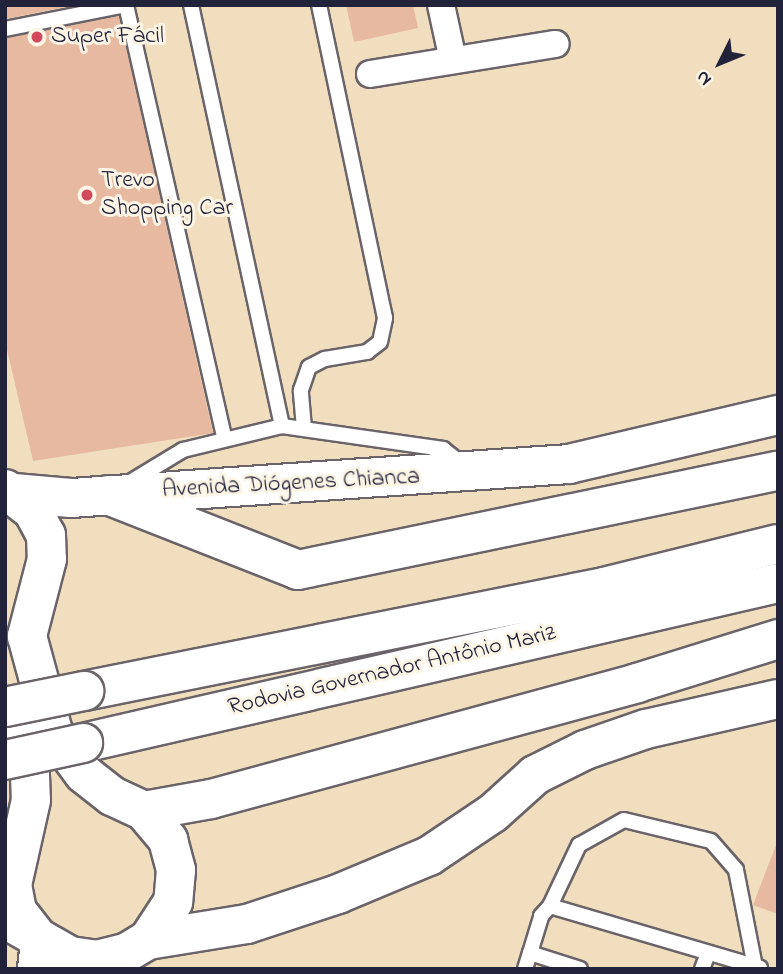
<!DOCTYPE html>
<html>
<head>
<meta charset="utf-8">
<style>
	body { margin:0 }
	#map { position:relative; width:783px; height:974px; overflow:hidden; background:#f0debe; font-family:"Indie Flower",sans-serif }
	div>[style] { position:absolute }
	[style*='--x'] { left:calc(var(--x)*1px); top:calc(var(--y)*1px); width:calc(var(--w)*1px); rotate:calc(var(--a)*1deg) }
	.building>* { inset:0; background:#e6b9a0 }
	.roads { filter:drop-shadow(2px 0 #6a6469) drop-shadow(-2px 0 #6a6469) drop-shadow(0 2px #6a6469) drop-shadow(0 -2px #6a6469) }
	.lane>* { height:14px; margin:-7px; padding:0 7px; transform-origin:7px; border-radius:7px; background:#fff }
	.street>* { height:26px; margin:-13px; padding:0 13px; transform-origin:13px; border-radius:13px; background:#fff }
	.secondary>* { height:38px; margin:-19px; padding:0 19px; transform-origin:19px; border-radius:19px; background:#fff }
	.primary>* { height:38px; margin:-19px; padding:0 19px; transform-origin:19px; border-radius:19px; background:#fff }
	.highway>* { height:38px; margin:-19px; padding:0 19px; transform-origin:19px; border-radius:19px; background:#fff }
	.bridges { filter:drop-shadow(2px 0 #6a6469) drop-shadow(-2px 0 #6a6469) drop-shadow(0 2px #6a6469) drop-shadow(0 -2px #6a6469) }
	.highway-bridge>* { height:38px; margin:-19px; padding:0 19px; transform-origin:19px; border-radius:19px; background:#fff }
	.dots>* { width:19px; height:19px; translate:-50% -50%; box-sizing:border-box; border:4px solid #fcf5e5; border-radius:50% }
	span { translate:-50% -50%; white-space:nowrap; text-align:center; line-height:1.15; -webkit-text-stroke:6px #fcf5e5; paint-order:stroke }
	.poi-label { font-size:24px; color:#22223b }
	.left { translate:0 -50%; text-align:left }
	.street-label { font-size:24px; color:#22223b }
	.frame { position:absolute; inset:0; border:7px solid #22223b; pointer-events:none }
	.north { position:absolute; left:685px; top:28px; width:70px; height:70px; -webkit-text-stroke:5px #fcf5e5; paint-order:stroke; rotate:227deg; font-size:19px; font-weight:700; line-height:28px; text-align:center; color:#22223b }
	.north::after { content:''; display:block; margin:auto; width:24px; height:32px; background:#22223b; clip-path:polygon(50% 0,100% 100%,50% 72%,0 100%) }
</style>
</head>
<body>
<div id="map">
	<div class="building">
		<div style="clip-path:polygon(5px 5px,75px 5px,5px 19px)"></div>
		<div style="clip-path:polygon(346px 5px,413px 5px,418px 28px,354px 42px)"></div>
		<div style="clip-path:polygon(119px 16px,213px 433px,33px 461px,5px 341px,5px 38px)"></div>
		<div style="clip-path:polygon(776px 845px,778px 846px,778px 914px,753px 905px)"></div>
	</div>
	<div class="roads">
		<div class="lane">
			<div style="--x:126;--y:5;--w:444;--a:77.2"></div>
			<div style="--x:191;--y:5;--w:431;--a:77.8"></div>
			<div style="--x:5;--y:29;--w:123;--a:-11.2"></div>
			<div style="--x:304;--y:428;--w:38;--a:-95"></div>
			<div style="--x:301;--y:390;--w:24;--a:-71"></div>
			<div style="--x:309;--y:367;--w:18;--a:-27"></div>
			<div style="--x:325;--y:359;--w:43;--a:-9.5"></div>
			<div style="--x:367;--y:352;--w:16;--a:-38"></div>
			<div style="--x:380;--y:342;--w:25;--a:-78"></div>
			<div style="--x:385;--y:318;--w:320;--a:-101.9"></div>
			<div style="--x:127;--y:484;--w:66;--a:-31.3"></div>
			<div style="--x:183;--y:450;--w:102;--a:-13.6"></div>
			<div style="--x:282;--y:426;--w:163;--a:8.1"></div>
			<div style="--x:443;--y:449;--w:24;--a:38"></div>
			<div style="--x:550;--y:906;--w:68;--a:-64.6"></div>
			<div style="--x:579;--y:845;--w:51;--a:-29.1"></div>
			<div style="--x:624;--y:820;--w:89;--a:13.6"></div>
			<div style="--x:711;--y:841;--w:38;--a:49"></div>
			<div style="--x:736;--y:870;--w:99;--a:78.9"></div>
			<div style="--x:525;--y:969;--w:17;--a:-73"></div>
			<div style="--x:580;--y:969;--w:52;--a:-162.3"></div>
			<div style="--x:530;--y:953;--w:39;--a:-73"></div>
			<div style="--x:541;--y:916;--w:13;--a:-48"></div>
			<div style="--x:550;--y:906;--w:219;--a:16.4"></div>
			<div style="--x:702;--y:969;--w:17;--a:-69"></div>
		</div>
		<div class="street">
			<div style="--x:441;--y:5;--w:56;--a:77.7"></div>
			<div style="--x:370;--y:74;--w:188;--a:-9.2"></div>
		</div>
		<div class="secondary">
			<div style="--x:37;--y:969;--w:29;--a:-84"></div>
		</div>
		<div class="primary">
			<div style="--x:5;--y:489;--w:36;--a:38"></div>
			<div style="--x:33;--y:511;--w:27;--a:62"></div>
			<div style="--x:46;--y:535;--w:24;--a:88"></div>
			<div style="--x:47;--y:559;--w:80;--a:104.6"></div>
			<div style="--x:27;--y:636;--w:99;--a:74.8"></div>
			<div style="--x:53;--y:732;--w:52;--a:53.6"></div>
			<div style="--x:84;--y:774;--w:36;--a:38"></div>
			<div style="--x:112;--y:796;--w:35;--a:25"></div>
			<div style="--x:144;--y:811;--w:38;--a:50"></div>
			<div style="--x:168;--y:840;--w:31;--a:75"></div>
			<div style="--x:176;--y:870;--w:32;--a:95"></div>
			<div style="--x:173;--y:902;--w:45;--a:123.3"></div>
			<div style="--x:14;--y:493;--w:57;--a:5"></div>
			<div style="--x:71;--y:498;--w:499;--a:-3.9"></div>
			<div style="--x:569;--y:464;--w:215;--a:-13.2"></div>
			<div style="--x:5;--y:706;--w:73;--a:70.1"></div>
			<div style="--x:30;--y:775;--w:25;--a:88"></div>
			<div style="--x:31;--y:800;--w:87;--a:102.6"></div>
			<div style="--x:12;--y:885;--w:26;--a:79"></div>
			<div style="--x:17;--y:911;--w:34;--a:52"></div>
			<div style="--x:144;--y:811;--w:68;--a:-10.2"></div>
			<div style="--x:211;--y:799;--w:442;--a:-15.2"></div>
			<div style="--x:637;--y:683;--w:148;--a:-17.3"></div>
			<div style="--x:5;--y:919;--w:75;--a:29.6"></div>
			<div style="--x:70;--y:956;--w:27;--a:8"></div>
			<div style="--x:97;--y:960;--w:30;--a:-14"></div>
			<div style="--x:126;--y:953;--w:26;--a:-31"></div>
			<div style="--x:148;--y:940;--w:100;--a:-9.2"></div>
			<div style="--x:247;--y:924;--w:96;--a:-18.2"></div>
			<div style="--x:338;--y:894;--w:99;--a:-22.7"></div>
			<div style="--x:429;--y:856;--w:77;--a:-33.9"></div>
			<div style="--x:493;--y:813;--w:57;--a:-42.1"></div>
			<div style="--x:535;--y:775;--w:56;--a:-26.6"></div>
			<div style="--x:585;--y:750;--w:65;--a:-19"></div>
			<div style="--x:646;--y:729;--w:135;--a:-12.8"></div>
		</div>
		<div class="highway">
			<div style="--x:108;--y:495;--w:204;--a:21.5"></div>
			<div style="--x:298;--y:570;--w:490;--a:-11.7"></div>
			<div style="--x:84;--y:691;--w:530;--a:-11.31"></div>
			<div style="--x:604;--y:587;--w:179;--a:-13.9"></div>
			<div style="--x:83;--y:743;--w:713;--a:-12.96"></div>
		</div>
	</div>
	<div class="bridges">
		<div class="highway-bridge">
			<div style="--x:5;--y:707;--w:81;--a:-11.4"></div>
			<div style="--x:5;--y:760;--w:80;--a:-12.3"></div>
		</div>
	</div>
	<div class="dots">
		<div style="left:37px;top:37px;background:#d1495b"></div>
		<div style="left:87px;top:195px;background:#d1495b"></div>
	</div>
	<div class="poi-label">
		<span class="left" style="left:51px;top:37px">Super Fácil</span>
		<span class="left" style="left:101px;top:195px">Trevo<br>Shopping Car</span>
	</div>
	<div class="street-label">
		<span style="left:291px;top:484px;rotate:-3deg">Avenida Diógenes Chianca</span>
		<span style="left:392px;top:671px;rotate:-13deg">Rodovia Governador Antônio Mariz</span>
	</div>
	<div class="frame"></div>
	<div class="north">N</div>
</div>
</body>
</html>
